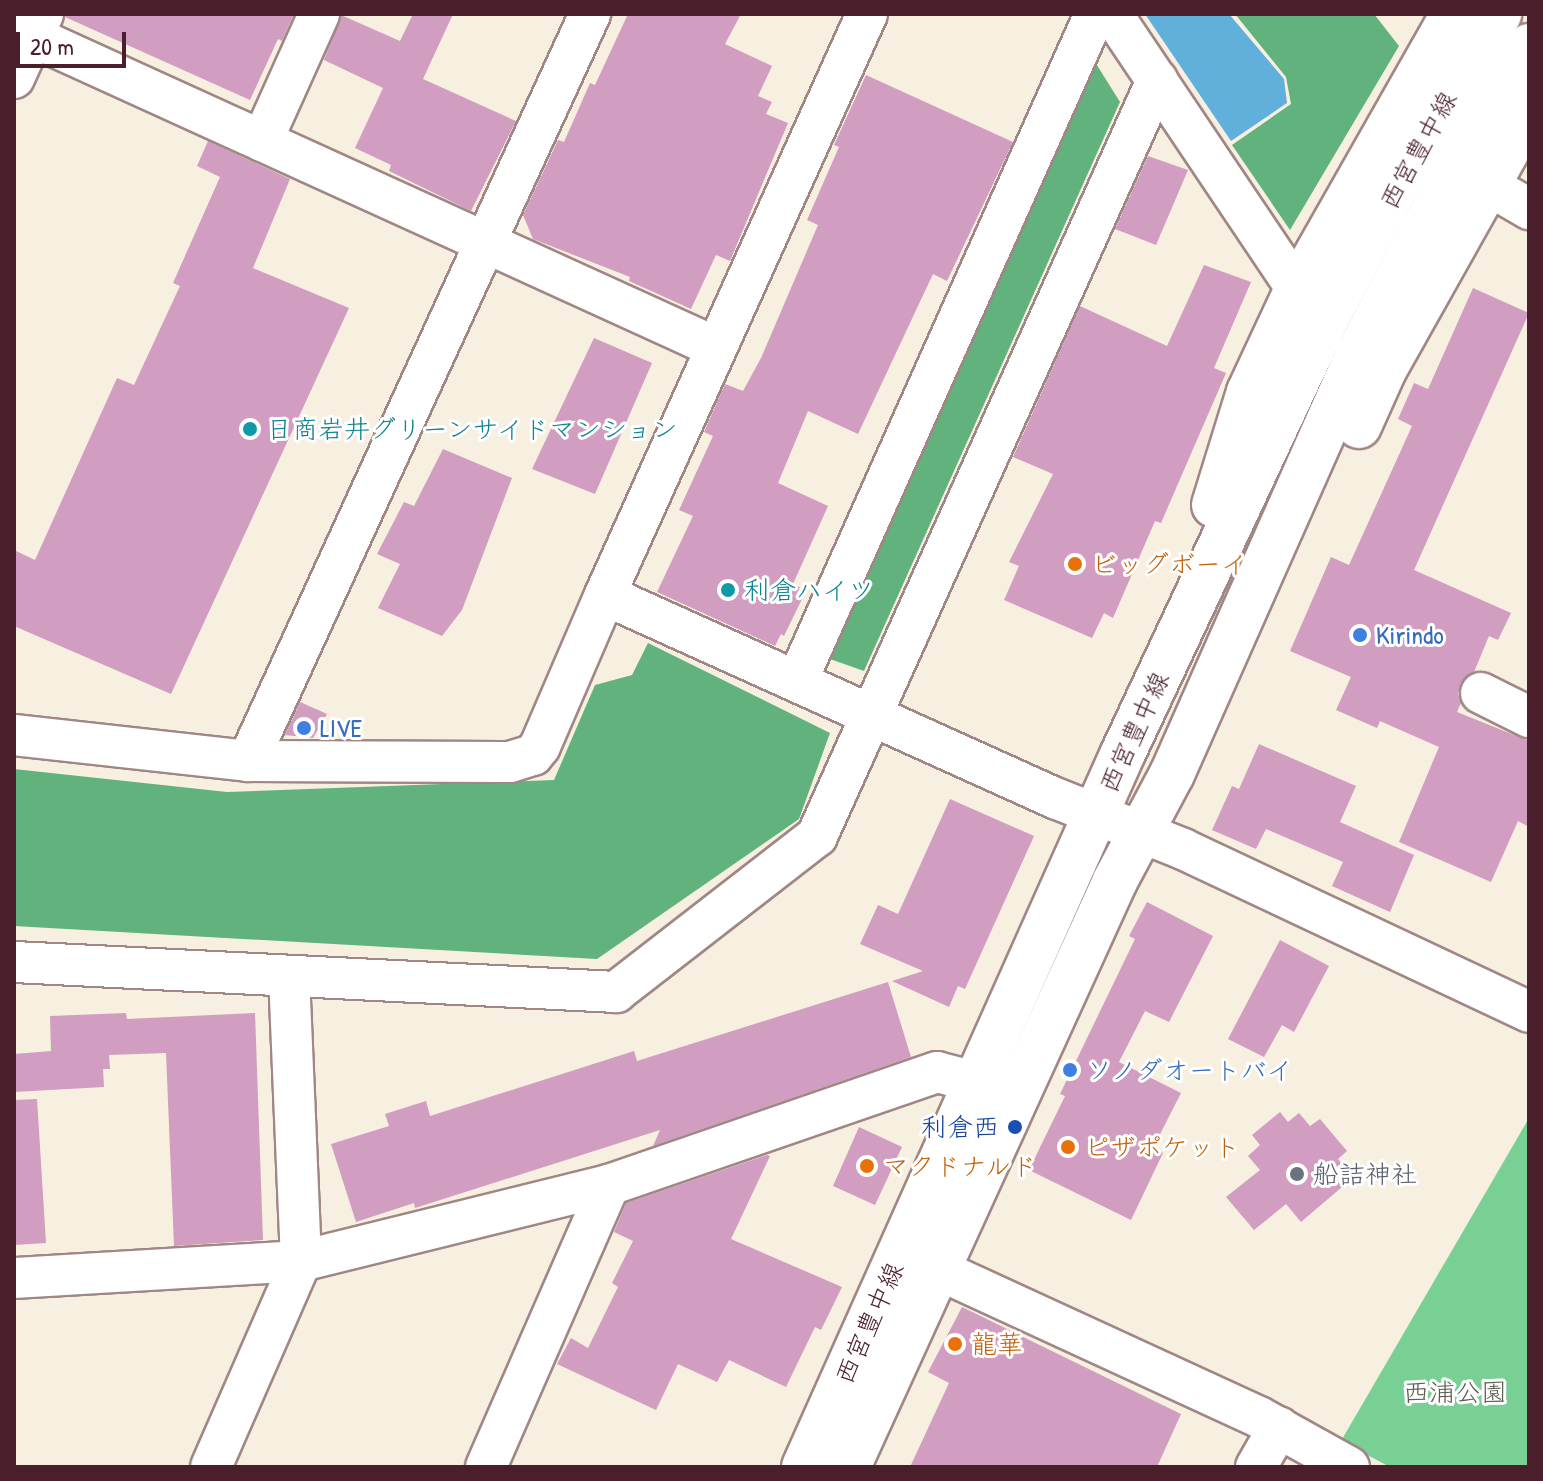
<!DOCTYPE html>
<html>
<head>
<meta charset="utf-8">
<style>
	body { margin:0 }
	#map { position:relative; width:1543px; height:1481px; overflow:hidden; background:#f7efdf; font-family:"Patrick Hand","Klee One",sans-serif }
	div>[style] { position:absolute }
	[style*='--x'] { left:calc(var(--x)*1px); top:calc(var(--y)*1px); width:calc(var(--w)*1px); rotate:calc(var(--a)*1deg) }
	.green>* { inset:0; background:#79d095 }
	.forest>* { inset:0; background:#62b27e }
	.water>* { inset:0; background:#61afdb }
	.building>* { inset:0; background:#d19dc1 }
	.roads { filter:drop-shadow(2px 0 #a08785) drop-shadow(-2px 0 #a08785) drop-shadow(0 2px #a08785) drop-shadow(0 -2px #a08785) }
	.minor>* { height:40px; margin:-20px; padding:0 20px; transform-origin:20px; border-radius:20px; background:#fff }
	.secondary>* { height:44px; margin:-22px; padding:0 22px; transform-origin:22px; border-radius:22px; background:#fff }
	.dots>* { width:22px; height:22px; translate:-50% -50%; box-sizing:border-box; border:4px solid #fff; border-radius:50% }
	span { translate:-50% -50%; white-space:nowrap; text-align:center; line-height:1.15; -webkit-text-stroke:6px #fff; paint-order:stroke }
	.street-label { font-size:26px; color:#4a1f2b }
	.culture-label { font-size:26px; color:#0d838f }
	.left { translate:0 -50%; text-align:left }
	.food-label { font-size:26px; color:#c56008 }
	.shop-label { font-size:26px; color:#366cbe }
	.transit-label { font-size:26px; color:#164399 }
	.right { translate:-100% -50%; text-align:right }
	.worship-label { font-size:26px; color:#5b616d }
	.park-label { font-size:26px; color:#5a5d50 }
	.frame { position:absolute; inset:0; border:16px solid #4a1f2b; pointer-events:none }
	.scale { position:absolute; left:16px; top:32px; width:110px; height:36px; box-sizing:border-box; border:4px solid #4a1f2b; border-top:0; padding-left:10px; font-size:24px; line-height:28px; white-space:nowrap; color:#4a1f2b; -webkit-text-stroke:6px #fff; paint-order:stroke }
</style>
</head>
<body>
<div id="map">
	<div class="green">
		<div style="clip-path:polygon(1529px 1118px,1529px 1467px,1390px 1467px,1341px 1441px)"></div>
	</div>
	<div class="forest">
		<div style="clip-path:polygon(1235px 14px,1374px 14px,1399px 46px,1290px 230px,1232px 145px,1291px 104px,1286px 77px)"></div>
		<div style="clip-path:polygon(1095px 62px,1120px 102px,864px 671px,830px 659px)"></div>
		<div style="clip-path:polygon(648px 643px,830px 733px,799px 819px,597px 959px,14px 926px,14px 769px,227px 792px,554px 780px,595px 685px,632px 675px)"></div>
	</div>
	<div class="water">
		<div style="clip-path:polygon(1145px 14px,1229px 14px,1284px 79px,1287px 103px,1231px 141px)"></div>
	</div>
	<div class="building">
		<div style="clip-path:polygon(66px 14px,294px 14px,282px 41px,278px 39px,250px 100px,65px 17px)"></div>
		<div style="clip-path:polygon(413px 14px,453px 14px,423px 79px,516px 121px,471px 211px,389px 171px,391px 165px,355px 148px,383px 88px,324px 60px,341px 15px,400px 41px)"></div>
		<div style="clip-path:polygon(628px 14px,741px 14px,725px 44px,772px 66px,758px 96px,772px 102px,766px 114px,788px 123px,730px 261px,716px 255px,691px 309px,629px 281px,630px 277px,533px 239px,523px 215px,558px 140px,564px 142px,590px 83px,595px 85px)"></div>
		<div style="clip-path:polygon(866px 75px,1013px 142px,947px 281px,933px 274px,858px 434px,808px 411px,778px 483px,828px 506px,793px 584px,800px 587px,795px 597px,802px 599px,784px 636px,781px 634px,775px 646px,657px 592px,693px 516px,679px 510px,713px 436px,704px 432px,725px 384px,743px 391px,761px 358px,818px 225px,807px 220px,839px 147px,834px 145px)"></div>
		<div style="clip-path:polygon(208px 141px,290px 179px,253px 268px,349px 308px,171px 694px,14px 626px,14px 550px,35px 560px,117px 378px,134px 385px,180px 286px,173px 283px,220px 177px,197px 166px)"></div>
		<div style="clip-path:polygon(1148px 156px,1188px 170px,1156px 245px,1115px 229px)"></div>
		<div style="clip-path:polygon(1204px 265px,1251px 282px,1214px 368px,1226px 373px,1161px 523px,1155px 521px,1113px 618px,1104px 613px,1092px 638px,1004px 600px,1019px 566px,1009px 562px,1053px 474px,1013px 457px,1080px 306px,1167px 346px)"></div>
		<div style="clip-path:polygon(1473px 288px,1529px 313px,1414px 570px,1511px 613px,1498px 640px,1489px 636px,1474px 672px,1461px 682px,1458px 694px,1461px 703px,1457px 712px,1529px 741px,1529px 827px,1518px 821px,1491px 882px,1399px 842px,1439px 747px,1380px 721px,1377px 728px,1336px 710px,1351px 677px,1290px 651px,1331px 557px,1349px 565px,1412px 426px,1398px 419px,1414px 383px,1428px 389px)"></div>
		<div style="clip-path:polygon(594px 338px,652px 363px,595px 494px,532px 469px)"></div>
		<div style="clip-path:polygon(443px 449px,512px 478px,462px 610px,442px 636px,378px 608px,400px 564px,377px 554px,404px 502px,414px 506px)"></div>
		<div style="clip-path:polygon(300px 702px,327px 714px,313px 738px,285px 735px)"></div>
		<div style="clip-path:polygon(1259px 744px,1356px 786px,1340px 822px,1414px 855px,1390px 912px,1332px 886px,1343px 862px,1266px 829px,1256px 849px,1212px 830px,1232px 786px,1239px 789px)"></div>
		<div style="clip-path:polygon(950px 799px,1034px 836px,965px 989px,958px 986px,949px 1007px,892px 981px,923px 971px,860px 944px,878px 905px,898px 914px)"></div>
		<div style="clip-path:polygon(1147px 902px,1213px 936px,1169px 1022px,1145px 1011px,1119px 1062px,1181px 1093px,1153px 1148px,1163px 1153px,1131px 1220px,1029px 1170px,1065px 1096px,1060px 1094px,1135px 939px,1129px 936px)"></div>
		<div style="clip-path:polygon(1280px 940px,1329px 966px,1294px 1032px,1282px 1025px,1264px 1057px,1228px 1039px)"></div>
		<div style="clip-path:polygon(888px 982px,911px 1057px,653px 1146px,660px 1130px,415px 1208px,414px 1203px,356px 1222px,331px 1144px,389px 1126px,385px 1114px,426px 1101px,430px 1116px,634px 1051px,637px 1061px)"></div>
		<div style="clip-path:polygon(126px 1013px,127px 1019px,255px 1013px,263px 1240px,174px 1246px,166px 1053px,109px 1055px,110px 1069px,103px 1069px,104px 1087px,14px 1092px,14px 1054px,51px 1051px,50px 1016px)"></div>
		<div style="clip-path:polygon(37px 1099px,46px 1243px,14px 1245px,14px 1100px)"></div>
		<div style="clip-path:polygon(1280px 1112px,1288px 1122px,1299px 1113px,1310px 1126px,1320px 1119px,1347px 1151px,1338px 1159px,1346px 1169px,1335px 1178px,1342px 1187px,1301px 1222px,1286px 1204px,1254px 1230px,1226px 1197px,1260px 1170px,1248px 1156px,1260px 1145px,1252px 1135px)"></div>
		<div style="clip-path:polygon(859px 1127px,902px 1147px,875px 1205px,833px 1186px)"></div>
		<div style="clip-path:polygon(767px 1155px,770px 1156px,731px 1239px,842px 1287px,821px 1330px,815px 1327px,786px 1387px,729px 1360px,717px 1382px,678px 1364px,656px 1410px,557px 1364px,571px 1338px,588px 1348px,618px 1287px,612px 1283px,633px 1241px,614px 1232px,626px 1203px)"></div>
		<div style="clip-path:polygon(962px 1307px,1181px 1414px,1157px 1467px,910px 1467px,949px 1383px,928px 1372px)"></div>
	</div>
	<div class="roads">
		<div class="minor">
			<div style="--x:1112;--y:14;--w:331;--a:56.1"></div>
			<div style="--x:14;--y:28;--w:770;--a:24.47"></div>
			<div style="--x:14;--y:78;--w:70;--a:-65.6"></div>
			<div style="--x:262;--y:141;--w:139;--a:-65.8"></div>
			<div style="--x:1488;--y:185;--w:48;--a:30.3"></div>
			<div style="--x:605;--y:595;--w:494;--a:24.3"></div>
			<div style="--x:1055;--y:798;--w:138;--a:21.7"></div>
			<div style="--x:1183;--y:849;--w:382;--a:25.2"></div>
			<div style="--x:797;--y:681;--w:731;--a:-65.93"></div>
			<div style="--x:1481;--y:693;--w:54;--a:26.6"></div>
			<div style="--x:14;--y:735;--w:235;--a:6.3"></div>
			<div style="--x:248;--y:761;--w:262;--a:0.2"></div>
			<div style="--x:510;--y:762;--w:24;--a:-17"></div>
			<div style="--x:533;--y:755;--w:11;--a:-52"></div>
			<div style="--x:540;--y:746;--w:164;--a:-66.7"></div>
			<div style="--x:605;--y:595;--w:637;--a:-65.73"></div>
			<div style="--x:248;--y:761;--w:822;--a:-65.4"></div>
			<div style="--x:14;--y:962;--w:603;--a:2.85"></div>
			<div style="--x:616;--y:992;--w:254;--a:-37.8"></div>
			<div style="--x:817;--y:836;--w:829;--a:-65.78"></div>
			<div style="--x:937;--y:1269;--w:354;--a:24.7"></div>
			<div style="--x:1259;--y:1417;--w:103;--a:29.1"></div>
			<div style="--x:14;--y:1278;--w:288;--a:-3.4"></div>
			<div style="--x:301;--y:1261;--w:317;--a:-13.9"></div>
			<div style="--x:609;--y:1185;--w:347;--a:-19"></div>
			<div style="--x:937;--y:1072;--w:43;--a:14.7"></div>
			<div style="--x:211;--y:1467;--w:225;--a:-66.4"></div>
			<div style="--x:301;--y:1261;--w:285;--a:-92.4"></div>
			<div style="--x:486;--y:1467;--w:308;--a:-66.4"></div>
			<div style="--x:1256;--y:1467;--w:46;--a:-60.1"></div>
		</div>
		<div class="secondary">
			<div style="--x:1359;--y:426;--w:61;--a:-65.9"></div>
			<div style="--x:1384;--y:370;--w:296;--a:-60.7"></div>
			<div style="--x:1214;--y:505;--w:118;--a:-72.8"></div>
			<div style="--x:1249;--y:392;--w:114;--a:-65"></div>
			<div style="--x:1297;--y:289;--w:316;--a:-60.4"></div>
			<div style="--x:804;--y:1467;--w:782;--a:-65.93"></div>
			<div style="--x:1123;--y:753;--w:474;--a:-64.9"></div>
			<div style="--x:1324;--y:324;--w:136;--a:-62.5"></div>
			<div style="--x:1387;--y:203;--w:220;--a:-59.3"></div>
			<div style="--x:848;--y:1467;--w:644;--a:-65.5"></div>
			<div style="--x:1115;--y:881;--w:121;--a:-62"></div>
			<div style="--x:1172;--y:774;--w:462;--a:-66.1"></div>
			<div style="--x:1359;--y:352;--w:137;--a:-62.7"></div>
			<div style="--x:1422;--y:230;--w:213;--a:-59.8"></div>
		</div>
	</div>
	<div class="dots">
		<div style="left:250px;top:429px;background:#0f9aa8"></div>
		<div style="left:1075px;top:564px;background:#e8710a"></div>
		<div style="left:728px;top:590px;background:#0f9aa8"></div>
		<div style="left:1360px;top:635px;background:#3f7fe0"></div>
		<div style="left:304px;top:728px;background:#3f7fe0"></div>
		<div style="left:1070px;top:1070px;background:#3f7fe0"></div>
		<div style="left:1015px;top:1127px;background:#1a4fb4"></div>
		<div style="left:1068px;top:1147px;background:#e8710a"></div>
		<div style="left:867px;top:1166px;background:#e8710a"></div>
		<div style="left:1297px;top:1174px;background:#6b7280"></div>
		<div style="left:955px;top:1344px;background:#e8710a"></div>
	</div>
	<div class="street-label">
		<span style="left:1418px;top:150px;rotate:-61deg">西宮豊中線</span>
		<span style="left:1134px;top:732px;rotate:-65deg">西宮豊中線</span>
		<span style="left:869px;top:1323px;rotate:-66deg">西宮豊中線</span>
	</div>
	<div class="culture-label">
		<span class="left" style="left:266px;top:429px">日商岩井グリーンサイドマンション</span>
		<span class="left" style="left:744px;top:590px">利倉ハイツ</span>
	</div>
	<div class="food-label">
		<span class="left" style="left:1091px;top:564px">ビッグボーイ</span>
		<span class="left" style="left:1084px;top:1147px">ピザポケット</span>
		<span class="left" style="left:883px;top:1166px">マクドナルド</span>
		<span class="left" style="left:971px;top:1344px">龍華</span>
	</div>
	<div class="shop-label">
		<span class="left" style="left:1376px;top:635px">Kirindo</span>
		<span class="left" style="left:320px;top:728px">LIVE</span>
		<span class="left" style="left:1086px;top:1070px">ソノダオートバイ</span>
	</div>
	<div class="transit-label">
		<span class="right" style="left:999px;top:1127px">利倉西</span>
	</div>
	<div class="worship-label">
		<span class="left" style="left:1313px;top:1174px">船詰神社</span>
	</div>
	<div class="park-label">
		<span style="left:1455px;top:1392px">西浦公園</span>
	</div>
	<div class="frame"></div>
	<div class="scale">20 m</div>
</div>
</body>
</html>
